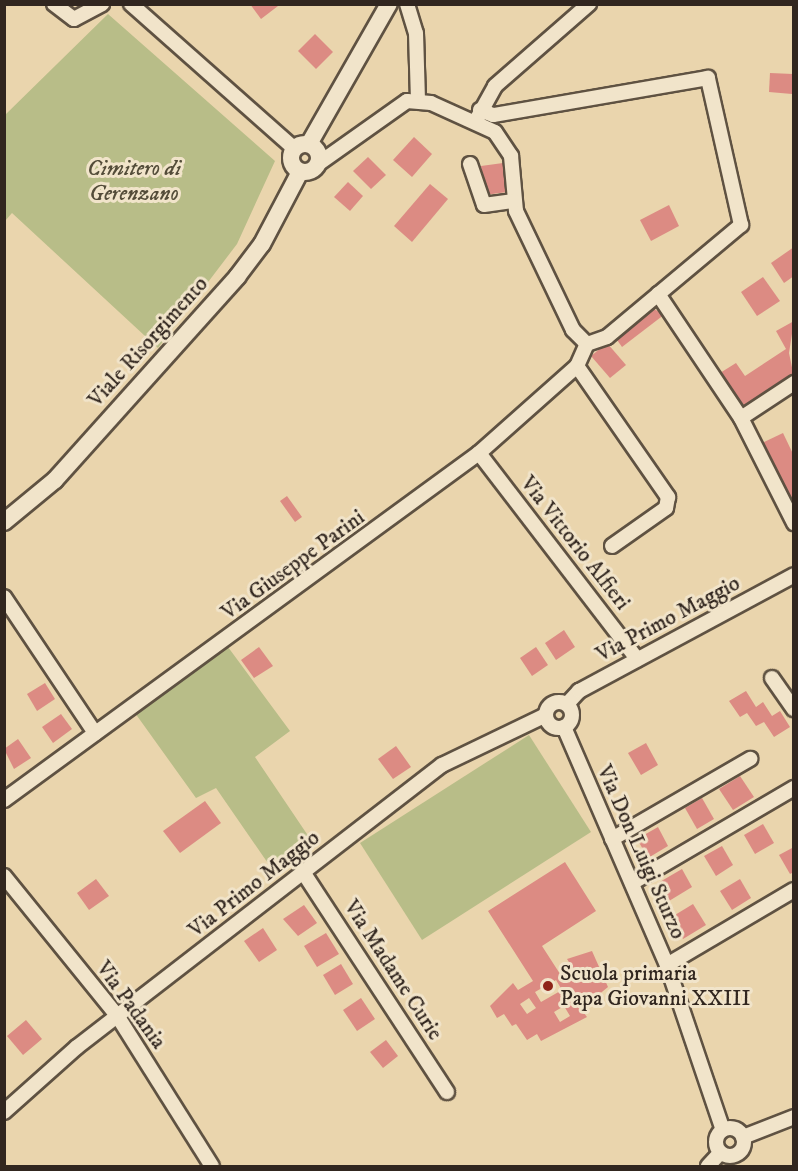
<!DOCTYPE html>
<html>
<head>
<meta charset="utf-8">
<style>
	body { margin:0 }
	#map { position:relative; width:798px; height:1171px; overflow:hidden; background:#ead5ad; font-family:"IM FELL DW Pica",serif }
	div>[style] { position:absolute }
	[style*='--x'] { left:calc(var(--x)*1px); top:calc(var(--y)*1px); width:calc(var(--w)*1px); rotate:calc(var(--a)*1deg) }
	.green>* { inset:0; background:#b8bd88 }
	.building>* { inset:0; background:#dc8b83 }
	.roads { filter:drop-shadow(2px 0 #5f5242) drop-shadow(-2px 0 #5f5242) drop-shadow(0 2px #5f5242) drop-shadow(0 -2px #5f5242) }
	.minor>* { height:14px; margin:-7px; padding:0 7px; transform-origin:7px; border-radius:7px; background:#f1e4ca }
	.minor>.ring { margin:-7px; padding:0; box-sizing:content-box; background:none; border:14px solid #f1e4ca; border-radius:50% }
	.tertiary>* { height:16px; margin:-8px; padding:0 8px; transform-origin:8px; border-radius:8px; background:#f1e4ca }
	.tertiary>.ring { margin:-8px; padding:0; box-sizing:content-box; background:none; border:16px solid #f1e4ca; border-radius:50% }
	.dots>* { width:16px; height:16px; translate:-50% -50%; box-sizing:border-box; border:3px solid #f1e4ca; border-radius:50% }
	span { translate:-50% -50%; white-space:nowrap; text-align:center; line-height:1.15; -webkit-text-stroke:6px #f1e4ca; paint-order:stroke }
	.park-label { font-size:22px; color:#534c39; font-style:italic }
	.street-label { font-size:22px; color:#31261f }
	.poi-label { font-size:22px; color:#31261f }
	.left { translate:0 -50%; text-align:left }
	.frame { position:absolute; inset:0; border:6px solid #31261f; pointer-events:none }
</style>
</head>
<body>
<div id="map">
	<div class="green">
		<div style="clip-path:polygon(108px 14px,275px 161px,237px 244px,158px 348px,12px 213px,5px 221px,5px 115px)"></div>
		<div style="clip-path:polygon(228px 647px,290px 731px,255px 757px,313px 843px,274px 872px,216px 788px,196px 798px,135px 713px)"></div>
		<div style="clip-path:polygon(529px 735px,591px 832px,422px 940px,360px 843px)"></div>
	</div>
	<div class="building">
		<div style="clip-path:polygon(250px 4px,277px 4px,278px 6px,261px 19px)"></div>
		<div style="clip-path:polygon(315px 34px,333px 52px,316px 69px,298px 51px)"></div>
		<div style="clip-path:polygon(770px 73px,793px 74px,792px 94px,769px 92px)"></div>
		<div style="clip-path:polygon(414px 137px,432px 154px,412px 177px,393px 160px)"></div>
		<div style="clip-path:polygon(368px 157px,386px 175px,371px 189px,353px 171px)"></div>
		<div style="clip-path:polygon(503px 163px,507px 192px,485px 195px,481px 166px)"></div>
		<div style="clip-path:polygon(348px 182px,363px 196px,350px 211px,334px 197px)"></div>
		<div style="clip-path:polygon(430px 184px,448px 199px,412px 242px,394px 226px)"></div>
		<div style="clip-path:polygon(669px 205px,679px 226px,651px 241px,640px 220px)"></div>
		<div style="clip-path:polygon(794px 247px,794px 276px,784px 283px,771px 263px)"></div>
		<div style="clip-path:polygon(763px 277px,780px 301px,757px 316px,741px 292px)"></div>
		<div style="clip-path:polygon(651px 308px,665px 314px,622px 347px,615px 337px)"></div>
		<div style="clip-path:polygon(794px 321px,789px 353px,794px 377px,744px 409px,720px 373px,736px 363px,745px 376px,786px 349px,776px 331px)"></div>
		<div style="clip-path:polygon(607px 343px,626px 365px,610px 378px,591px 356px)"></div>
		<div style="clip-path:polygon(783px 433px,794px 456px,794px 514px,760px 444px)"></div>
		<div style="clip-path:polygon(287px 496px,302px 517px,295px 522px,280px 501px)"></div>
		<div style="clip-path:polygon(564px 630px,575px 647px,556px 660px,545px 643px)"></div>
		<div style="clip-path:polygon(259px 647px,273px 666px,254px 678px,241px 660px)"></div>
		<div style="clip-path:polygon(536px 647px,548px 665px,532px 676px,520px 658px)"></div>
		<div style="clip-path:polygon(45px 683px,55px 699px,37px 711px,27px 694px)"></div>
		<div style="clip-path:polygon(746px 691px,756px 707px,763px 702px,772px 716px,780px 711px,790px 727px,774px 737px,764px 722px,756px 726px,747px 713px,740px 717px,729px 701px)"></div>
		<div style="clip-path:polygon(61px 714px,72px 729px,53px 743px,42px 727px)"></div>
		<div style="clip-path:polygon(18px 739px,31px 758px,14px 769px,4px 749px)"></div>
		<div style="clip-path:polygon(646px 743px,658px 765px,641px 775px,628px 753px)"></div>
		<div style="clip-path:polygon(396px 746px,411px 767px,393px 779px,378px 759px)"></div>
		<div style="clip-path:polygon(740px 776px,754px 797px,733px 810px,719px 789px)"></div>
		<div style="clip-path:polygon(702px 798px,714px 819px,697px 829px,685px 808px)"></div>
		<div style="clip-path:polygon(205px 801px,221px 823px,180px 853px,163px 831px)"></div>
		<div style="clip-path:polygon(763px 824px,774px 843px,755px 854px,744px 835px)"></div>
		<div style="clip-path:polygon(658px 827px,668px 846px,648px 858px,637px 839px)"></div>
		<div style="clip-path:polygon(722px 846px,733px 865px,716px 876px,704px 856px)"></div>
		<div style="clip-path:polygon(794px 847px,794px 872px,790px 874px,779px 855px)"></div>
		<div style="clip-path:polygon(evenodd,565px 862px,596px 911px,542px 946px,562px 977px,574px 970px,567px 959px,592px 951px,608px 987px,581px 1009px,587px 1017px,541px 1041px,537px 1034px,527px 1040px,516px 1024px,512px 1026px,504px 1014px,497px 1018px,490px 1006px,513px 983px,518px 990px,533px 981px,488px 911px,565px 862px,556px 980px,562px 990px,541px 1002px,535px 992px,556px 980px,565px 862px,529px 998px,536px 1008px,527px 1014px,520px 1004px,529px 998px,565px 862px,564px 1006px,570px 1016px,560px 1022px,554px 1012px,564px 1006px)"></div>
		<div style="clip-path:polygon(682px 869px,692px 887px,669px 901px,658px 883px)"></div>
		<div style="clip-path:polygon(96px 879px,109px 896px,89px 910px,77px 893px)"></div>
		<div style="clip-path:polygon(740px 879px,751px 898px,732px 910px,720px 891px)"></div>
		<div style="clip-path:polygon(693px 904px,706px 925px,683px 939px,670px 918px)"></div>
		<div style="clip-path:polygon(304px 905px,317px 923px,298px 936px,283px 919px)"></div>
		<div style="clip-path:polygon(263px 928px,277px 950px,259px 962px,244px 941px)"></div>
		<div style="clip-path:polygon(326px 933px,339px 954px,317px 967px,304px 946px)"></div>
		<div style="clip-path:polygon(341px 964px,353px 984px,335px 995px,323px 975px)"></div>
		<div style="clip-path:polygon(361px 998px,375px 1019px,357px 1031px,343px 1010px)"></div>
		<div style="clip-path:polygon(26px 1020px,42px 1039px,23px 1055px,7px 1036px)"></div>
		<div style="clip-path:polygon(386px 1040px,398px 1056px,383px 1068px,370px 1052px)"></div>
	</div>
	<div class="roads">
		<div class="minor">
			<div style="--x:54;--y:4;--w:25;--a:37"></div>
			<div style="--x:74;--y:19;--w:32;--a:-28"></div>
			<div style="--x:131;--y:4;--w:217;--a:41.5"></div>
			<div style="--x:407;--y:4;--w:30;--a:73"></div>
			<div style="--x:416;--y:33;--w:67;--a:88.3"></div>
			<div style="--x:478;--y:117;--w:35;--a:-61"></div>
			<div style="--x:495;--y:86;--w:125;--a:-41.1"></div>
			<div style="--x:318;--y:164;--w:109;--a:-35.3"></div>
			<div style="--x:407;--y:101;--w:24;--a:5"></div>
			<div style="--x:431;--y:103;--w:70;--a:24.4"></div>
			<div style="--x:495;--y:132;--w:29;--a:56"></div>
			<div style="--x:511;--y:156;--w:55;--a:84.8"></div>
			<div style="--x:516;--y:211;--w:132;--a:64.4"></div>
			<div style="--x:573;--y:330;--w:20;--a:45"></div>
			<div style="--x:587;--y:344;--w:21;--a:-19"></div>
			<div style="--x:607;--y:337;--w:175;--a:-39.9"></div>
			<div style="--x:741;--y:225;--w:151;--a:-102.7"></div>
			<div style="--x:708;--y:78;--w:218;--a:170.2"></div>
			<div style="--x:493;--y:115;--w:14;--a:-159"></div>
			<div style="--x:470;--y:164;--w:43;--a:71.1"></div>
			<div style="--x:484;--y:205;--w:30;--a:-8"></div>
			<div style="--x:658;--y:294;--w:149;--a:56.2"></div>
			<div style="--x:741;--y:418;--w:118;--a:63.2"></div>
			<div style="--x:577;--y:366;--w:160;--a:55.2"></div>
			<div style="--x:668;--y:497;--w:11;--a:100"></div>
			<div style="--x:666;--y:508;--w:66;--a:144.9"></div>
			<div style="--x:741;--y:418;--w:64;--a:-33.4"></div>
			<div style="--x:479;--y:453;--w:260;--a:52.5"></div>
			<div style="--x:4;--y:597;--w:164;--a:56.2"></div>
			<div style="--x:772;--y:678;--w:38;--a:55"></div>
			<div class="ring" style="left:546px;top:702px;width:12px;height:12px"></div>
			<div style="--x:567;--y:704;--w:18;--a:-47"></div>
			<div style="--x:579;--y:691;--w:244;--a:-28.3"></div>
			<div style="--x:564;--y:727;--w:259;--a:66.6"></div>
			<div style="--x:667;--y:965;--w:174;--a:71.3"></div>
			<div style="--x:4;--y:800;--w:588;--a:-36.15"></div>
			<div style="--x:479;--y:453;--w:131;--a:-41.6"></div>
			<div style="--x:577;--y:366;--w:24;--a:-66"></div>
			<div style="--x:612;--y:839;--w:160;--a:-30.1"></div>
			<div style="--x:303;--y:872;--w:263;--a:56.8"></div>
			<div style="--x:4;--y:876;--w:181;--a:51"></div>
			<div style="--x:118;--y:1017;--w:176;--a:57.8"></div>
			<div style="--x:632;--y:883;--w:188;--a:-30.4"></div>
			<div style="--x:667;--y:965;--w:147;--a:-30.6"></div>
			<div style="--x:4;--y:1112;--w:98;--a:-41.7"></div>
			<div style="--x:77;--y:1047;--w:461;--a:-37.7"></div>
			<div style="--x:442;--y:765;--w:115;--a:-25.7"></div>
			<div class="ring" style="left:716px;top:1128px;width:14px;height:14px"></div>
			<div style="--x:743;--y:1137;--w:55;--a:-21.4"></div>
			<div style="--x:708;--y:1166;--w:18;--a:-47"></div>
		</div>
		<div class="tertiary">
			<div class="ring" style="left:291px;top:144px;width:12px;height:12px"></div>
			<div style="--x:309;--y:144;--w:161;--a:-60.3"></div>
			<div style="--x:4;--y:522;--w:66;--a:-39.5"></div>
			<div style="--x:55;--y:480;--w:273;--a:-48.1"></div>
			<div style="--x:237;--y:277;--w:41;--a:-52.9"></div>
			<div style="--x:262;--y:244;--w:81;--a:-62.2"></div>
		</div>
	</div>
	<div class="dots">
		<div style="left:548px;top:986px;background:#8f2418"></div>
	</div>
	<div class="park-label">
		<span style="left:134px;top:181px">Cimitero di<br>Gerenzano</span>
	</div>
	<div class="street-label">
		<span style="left:148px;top:342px;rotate:-48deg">Viale Risorgimento</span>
		<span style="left:575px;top:543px;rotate:52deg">Via Vittorio Alfieri</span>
		<span style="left:293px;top:565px;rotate:-36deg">Via Giuseppe Parini</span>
		<span style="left:668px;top:619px;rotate:-28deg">Via Primo Maggio</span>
		<span style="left:641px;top:852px;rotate:66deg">Via Don Luigi Sturzo</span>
		<span style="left:254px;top:884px;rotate:-38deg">Via Primo Maggio</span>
		<span style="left:393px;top:970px;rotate:57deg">Via Madame Curie</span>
		<span style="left:131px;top:1005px;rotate:54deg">Via Padania</span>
	</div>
	<div class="poi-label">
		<span class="left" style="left:560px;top:986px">Scuola primaria<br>Papa Giovanni XXIII</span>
	</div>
	<div class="frame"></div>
</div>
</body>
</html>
